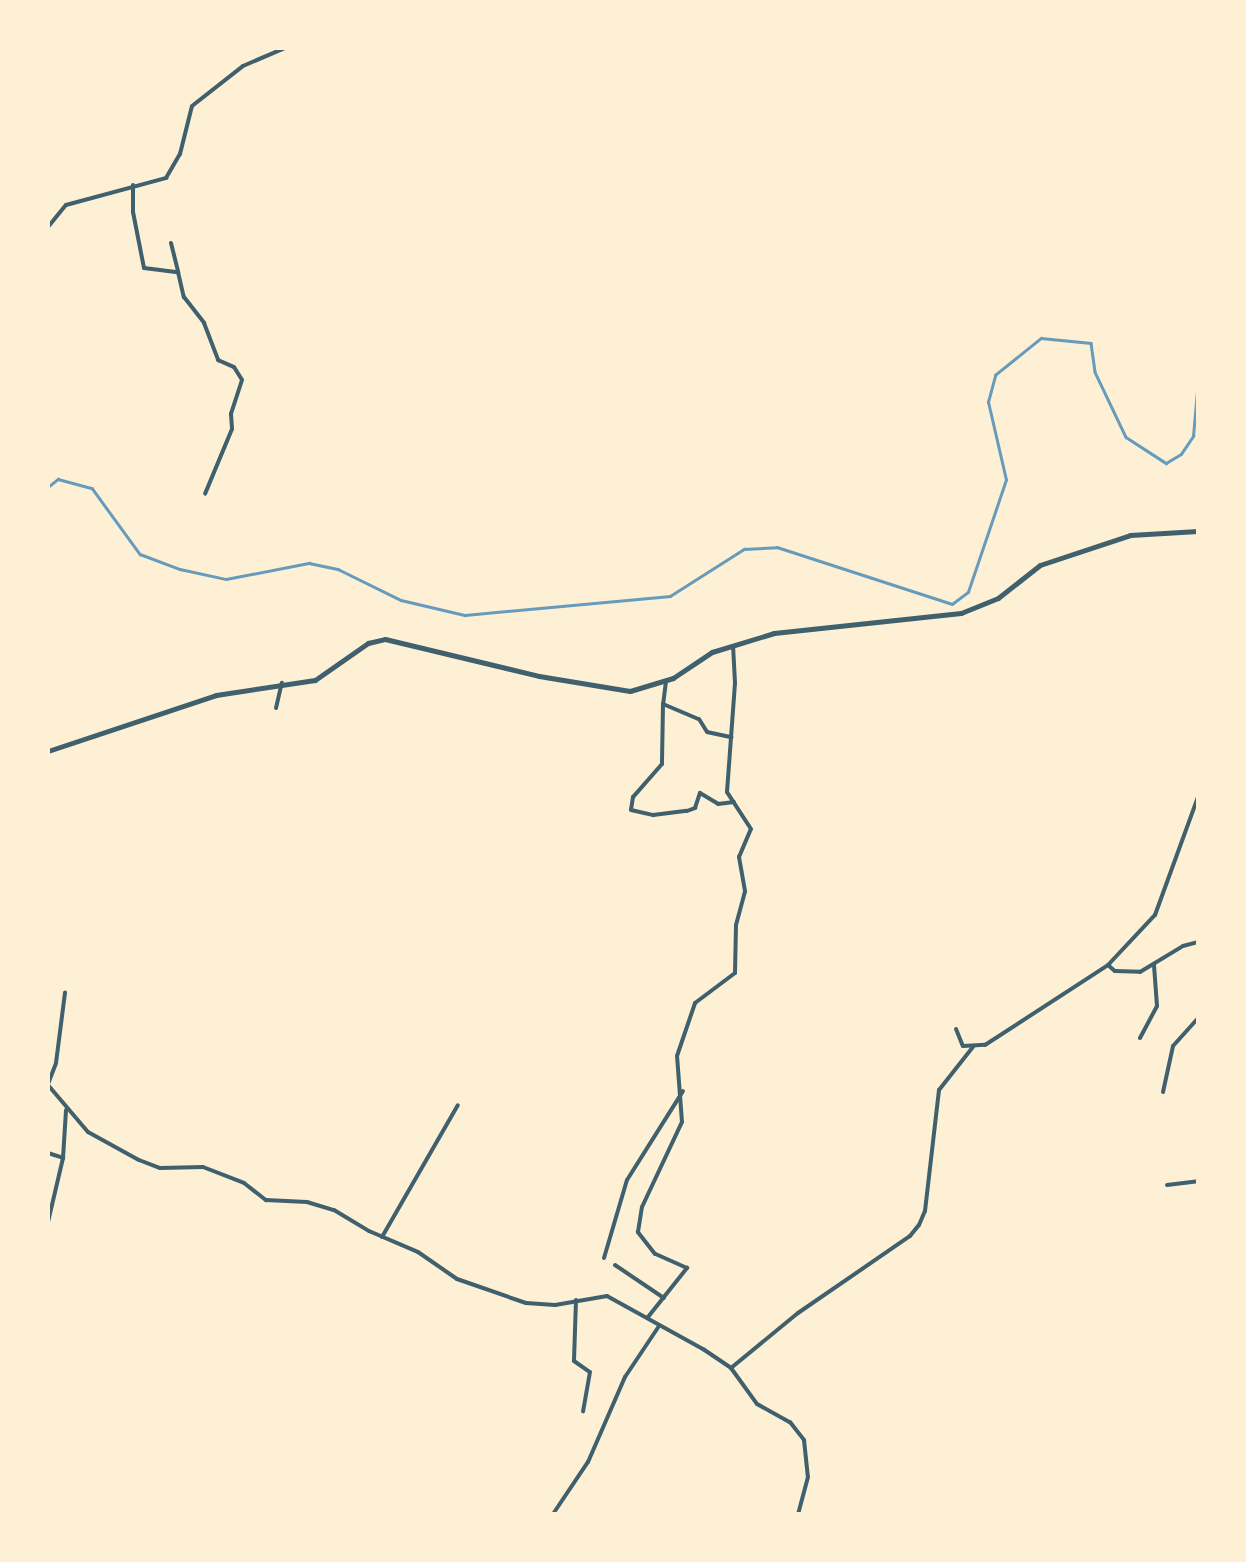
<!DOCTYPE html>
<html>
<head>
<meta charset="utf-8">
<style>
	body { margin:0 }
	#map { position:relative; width:1246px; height:1562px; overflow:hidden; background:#fdf0d5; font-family:Arial,sans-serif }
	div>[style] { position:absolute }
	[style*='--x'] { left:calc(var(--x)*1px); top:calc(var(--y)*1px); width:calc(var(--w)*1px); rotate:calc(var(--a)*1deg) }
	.stream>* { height:2.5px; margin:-1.25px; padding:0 1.25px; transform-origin:1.25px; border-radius:1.25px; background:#669bbc }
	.minor>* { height:4px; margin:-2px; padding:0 2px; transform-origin:2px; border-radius:2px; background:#3f606c }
	.tertiary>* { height:5px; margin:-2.5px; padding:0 2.5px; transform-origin:2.5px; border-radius:2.5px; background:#3f606c }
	span { translate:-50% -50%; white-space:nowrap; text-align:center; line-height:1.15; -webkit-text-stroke:10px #fdf0d5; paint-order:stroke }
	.frame { position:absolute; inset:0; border:50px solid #fdf0d5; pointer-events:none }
</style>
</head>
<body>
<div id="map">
	<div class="stream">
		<div style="--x:48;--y:487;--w:13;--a:-39"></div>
		<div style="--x:58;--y:479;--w:35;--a:15"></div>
		<div style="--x:92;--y:488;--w:82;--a:54"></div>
		<div style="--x:140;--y:554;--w:43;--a:20.6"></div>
		<div style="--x:180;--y:569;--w:47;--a:12.3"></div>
		<div style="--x:226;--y:579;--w:85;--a:-10.9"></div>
		<div style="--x:309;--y:563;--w:30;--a:12"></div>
		<div style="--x:338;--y:569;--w:70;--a:26.2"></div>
		<div style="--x:401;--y:600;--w:66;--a:13.2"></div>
		<div style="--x:465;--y:615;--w:206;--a:-5.3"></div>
		<div style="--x:670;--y:596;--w:88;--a:-32.4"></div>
		<div style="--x:744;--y:549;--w:33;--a:-3"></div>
		<div style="--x:777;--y:547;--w:184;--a:18"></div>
		<div style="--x:952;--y:604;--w:20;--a:-37"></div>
		<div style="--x:968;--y:592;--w:118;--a:-71.3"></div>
		<div style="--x:1006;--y:480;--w:80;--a:-103"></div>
		<div style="--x:988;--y:402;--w:28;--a:-75"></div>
		<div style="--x:995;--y:375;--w:59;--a:-38.8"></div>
		<div style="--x:1041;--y:338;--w:50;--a:5.7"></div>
		<div style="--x:1091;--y:343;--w:29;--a:82"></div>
		<div style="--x:1095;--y:372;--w:72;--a:64.5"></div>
		<div style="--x:1126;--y:437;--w:48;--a:33"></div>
		<div style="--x:1166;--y:463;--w:17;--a:-31"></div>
		<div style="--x:1181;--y:454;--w:22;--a:-56"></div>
		<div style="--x:1193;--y:436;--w:56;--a:-84.9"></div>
	</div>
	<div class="minor">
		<div style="--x:133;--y:185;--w:27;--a:90"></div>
		<div style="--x:133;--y:212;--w:57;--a:78.9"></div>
		<div style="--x:144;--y:268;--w:34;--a:7"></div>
		<div style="--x:178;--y:272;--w:26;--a:77"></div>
		<div style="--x:184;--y:297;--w:33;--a:52"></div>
		<div style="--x:204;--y:323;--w:40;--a:69"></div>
		<div style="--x:218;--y:360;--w:17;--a:24"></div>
		<div style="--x:234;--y:367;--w:15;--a:58"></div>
		<div style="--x:242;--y:380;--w:36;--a:108"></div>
		<div style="--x:231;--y:414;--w:15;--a:86"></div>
		<div style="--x:232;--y:429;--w:70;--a:112.6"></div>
		<div style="--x:48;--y:227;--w:28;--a:-51"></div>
		<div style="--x:66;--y:205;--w:104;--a:-15.1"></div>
		<div style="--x:166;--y:178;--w:28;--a:-60"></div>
		<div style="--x:180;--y:154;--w:49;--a:-76"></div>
		<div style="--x:192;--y:106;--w:65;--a:-38.1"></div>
		<div style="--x:243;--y:66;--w:46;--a:-23.2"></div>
		<div style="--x:171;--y:243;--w:30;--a:76"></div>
		<div style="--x:666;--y:681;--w:23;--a:97"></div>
		<div style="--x:663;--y:704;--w:39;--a:23"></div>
		<div style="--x:699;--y:719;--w:15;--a:58"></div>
		<div style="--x:707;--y:732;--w:25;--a:12"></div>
		<div style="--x:663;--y:704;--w:60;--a:91"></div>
		<div style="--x:662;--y:764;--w:44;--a:131.3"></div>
		<div style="--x:633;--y:797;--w:13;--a:99"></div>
		<div style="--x:631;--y:810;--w:23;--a:13"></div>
		<div style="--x:653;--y:815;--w:34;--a:-7"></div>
		<div style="--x:687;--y:811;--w:9;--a:-21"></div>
		<div style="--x:695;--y:808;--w:16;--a:-72"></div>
		<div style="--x:700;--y:793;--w:21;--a:31"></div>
		<div style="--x:718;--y:804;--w:16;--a:-7"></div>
		<div style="--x:276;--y:708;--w:26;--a:-77"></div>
		<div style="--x:1108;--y:965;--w:9;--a:41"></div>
		<div style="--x:1115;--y:971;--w:25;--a:2"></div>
		<div style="--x:1140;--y:972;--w:50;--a:-31.2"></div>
		<div style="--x:1183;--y:946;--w:16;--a:-15"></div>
		<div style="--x:956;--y:1029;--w:18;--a:68"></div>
		<div style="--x:963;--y:1046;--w:22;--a:-3"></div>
		<div style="--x:985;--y:1045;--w:147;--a:-33"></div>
		<div style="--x:1108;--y:965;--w:69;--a:-46.8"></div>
		<div style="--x:1155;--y:915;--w:126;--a:-70"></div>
		<div style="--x:1140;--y:1038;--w:36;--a:-62"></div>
		<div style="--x:1157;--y:1006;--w:41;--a:-94.2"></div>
		<div style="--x:48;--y:1084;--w:22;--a:-69"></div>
		<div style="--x:56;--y:1063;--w:71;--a:-82.7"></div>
		<div style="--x:48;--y:1085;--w:62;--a:49.6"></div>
		<div style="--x:88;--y:1132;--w:58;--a:28.8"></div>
		<div style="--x:139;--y:1160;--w:22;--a:21"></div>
		<div style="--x:160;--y:1168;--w:43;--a:-1.3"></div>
		<div style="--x:203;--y:1167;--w:44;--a:21.3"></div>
		<div style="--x:244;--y:1183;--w:28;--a:38"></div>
		<div style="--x:266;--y:1200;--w:41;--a:2.8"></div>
		<div style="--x:307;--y:1202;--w:28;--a:17"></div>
		<div style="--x:334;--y:1210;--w:41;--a:31"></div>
		<div style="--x:369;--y:1231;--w:53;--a:23.2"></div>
		<div style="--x:418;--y:1252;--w:47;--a:34.7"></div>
		<div style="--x:457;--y:1279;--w:73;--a:19.2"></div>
		<div style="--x:526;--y:1303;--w:29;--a:4"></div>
		<div style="--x:555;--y:1305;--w:53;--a:-9.8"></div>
		<div style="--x:607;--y:1296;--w:110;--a:28.9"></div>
		<div style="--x:703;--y:1349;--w:34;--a:34"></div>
		<div style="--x:731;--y:1368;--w:44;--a:54.2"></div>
		<div style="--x:757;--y:1404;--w:38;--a:29"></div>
		<div style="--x:790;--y:1422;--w:23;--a:52"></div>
		<div style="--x:804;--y:1440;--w:37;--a:84"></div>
		<div style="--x:808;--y:1477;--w:38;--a:105"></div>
		<div style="--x:1163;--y:1092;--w:47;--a:-77.7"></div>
		<div style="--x:1173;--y:1046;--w:38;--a:-48"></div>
		<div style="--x:48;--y:1153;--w:16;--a:18"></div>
		<div style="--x:63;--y:1158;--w:48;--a:-86.4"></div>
		<div style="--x:1167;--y:1185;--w:31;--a:-7"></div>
		<div style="--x:48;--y:1222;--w:66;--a:-76.8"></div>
		<div style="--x:382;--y:1237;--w:152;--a:-60.1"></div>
		<div style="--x:604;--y:1258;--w:81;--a:-73.6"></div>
		<div style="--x:627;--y:1180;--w:105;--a:-57.8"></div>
		<div style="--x:615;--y:1265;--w:59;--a:34"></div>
		<div style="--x:576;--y:1300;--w:61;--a:91.9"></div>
		<div style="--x:574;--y:1361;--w:19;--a:35"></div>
		<div style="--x:590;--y:1372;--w:40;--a:100"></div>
		<div style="--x:648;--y:1317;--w:63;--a:-51.5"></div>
		<div style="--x:687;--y:1268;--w:35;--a:-156"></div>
		<div style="--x:655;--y:1254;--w:28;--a:-128"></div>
		<div style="--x:638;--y:1232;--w:25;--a:-81"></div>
		<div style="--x:642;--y:1207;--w:94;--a:-64.8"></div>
		<div style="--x:682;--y:1122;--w:66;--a:-94.3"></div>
		<div style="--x:677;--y:1056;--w:56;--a:-71.2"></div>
		<div style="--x:695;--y:1003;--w:50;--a:-36.9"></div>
		<div style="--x:735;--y:973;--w:48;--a:-88.8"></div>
		<div style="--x:736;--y:925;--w:35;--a:-75"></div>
		<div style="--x:745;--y:891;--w:35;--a:-100"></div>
		<div style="--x:739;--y:857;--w:30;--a:-67"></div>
		<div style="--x:751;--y:829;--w:44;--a:-123"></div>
		<div style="--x:727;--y:792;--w:109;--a:-85.8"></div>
		<div style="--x:735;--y:683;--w:37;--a:-93"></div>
		<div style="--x:1198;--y:1339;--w:12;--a:90"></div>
		<div style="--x:731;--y:1368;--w:87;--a:-39.4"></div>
		<div style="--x:798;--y:1313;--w:136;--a:-34.5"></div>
		<div style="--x:910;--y:1236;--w:14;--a:-51"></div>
		<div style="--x:919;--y:1225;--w:15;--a:-67"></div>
		<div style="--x:925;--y:1211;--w:122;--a:-83.4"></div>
		<div style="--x:939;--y:1090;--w:55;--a:-51.7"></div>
		<div style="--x:553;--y:1514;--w:63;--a:-56.1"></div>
		<div style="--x:588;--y:1462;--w:93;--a:-66.5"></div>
		<div style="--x:625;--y:1377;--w:61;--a:-56.3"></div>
	</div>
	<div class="tertiary">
		<div style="--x:48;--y:751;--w:177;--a:-18.4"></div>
		<div style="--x:216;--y:695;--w:100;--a:-8.6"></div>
		<div style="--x:315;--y:680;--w:65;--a:-34.9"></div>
		<div style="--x:368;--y:643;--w:17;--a:-13"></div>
		<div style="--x:385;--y:639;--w:158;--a:13.5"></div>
		<div style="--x:539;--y:676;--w:92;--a:9.4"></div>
		<div style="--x:630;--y:691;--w:45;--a:-16.8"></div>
		<div style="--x:673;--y:678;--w:47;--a:-33.7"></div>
		<div style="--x:712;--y:652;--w:65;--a:-17"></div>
		<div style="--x:774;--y:633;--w:188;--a:-6.1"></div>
		<div style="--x:961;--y:613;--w:40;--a:-22"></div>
		<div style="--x:998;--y:598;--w:53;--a:-38.2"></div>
		<div style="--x:1040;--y:565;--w:95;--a:-18.4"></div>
		<div style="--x:1130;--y:535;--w:68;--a:-3.4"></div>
	</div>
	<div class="frame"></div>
</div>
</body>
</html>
